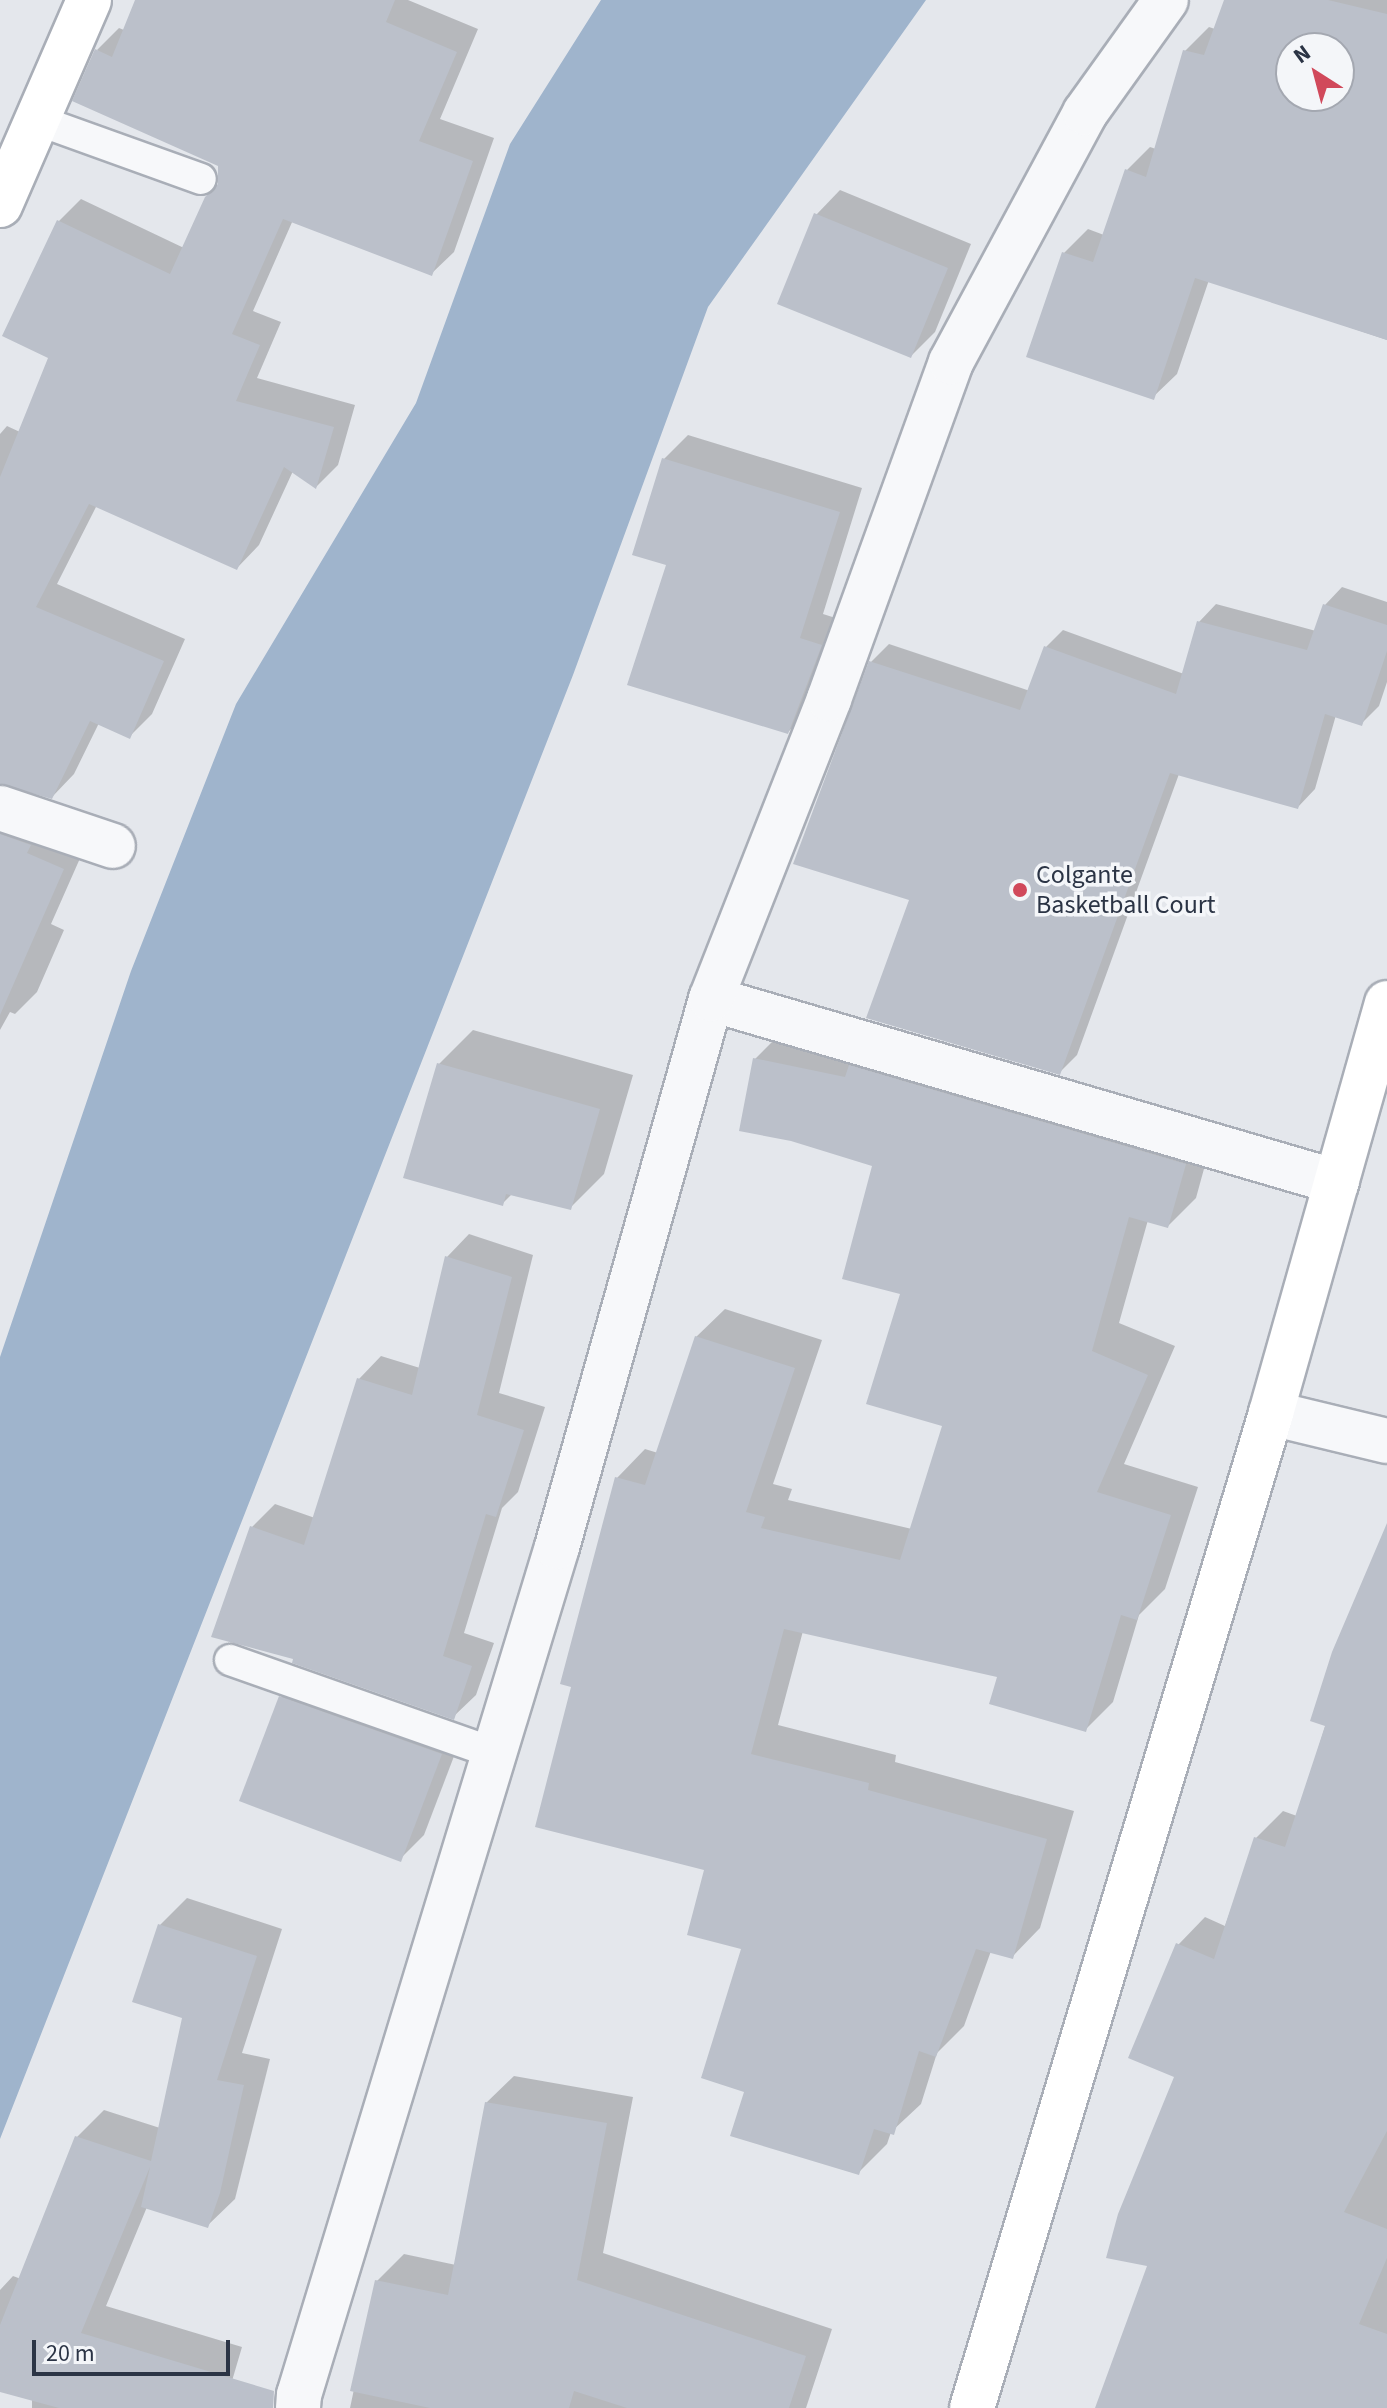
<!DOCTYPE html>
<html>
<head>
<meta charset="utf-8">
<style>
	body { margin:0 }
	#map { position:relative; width:1387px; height:2408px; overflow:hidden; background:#e4e7ec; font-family:"Source Sans 3",sans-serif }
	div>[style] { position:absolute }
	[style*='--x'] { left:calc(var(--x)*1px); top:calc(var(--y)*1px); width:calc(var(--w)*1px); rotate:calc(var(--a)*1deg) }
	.water>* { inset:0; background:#9fb4cc }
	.shadow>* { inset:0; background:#0003 }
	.building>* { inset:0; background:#bbc0ca }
	.roads { filter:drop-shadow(2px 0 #a9aeb7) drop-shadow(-2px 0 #a9aeb7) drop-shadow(0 2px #a9aeb7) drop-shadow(0 -2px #a9aeb7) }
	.service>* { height:30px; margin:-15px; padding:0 15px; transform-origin:15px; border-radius:15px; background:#f7f8fa }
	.minor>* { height:44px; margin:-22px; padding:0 22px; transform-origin:22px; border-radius:22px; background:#f7f8fa }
	.secondary>* { height:44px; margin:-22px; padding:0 22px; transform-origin:22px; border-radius:22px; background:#fff }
	.dots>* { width:22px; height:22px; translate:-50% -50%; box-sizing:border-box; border:4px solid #f4f6f9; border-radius:50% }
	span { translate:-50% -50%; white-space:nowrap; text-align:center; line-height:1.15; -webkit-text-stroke:7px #f4f6f9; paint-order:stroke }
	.poi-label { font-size:26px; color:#2b3445 }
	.left { translate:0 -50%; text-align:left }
	.north { position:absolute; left:1275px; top:32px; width:80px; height:80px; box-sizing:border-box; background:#f4f6f9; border:2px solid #a4a8b1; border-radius:50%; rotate:324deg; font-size:22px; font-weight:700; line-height:32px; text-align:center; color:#2b3445 }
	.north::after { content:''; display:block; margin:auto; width:28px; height:36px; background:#d1495b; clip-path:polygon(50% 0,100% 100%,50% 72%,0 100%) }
	.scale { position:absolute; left:32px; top:2340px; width:198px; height:36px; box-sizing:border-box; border:4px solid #2b3445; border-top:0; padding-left:10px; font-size:24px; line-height:28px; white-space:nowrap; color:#2b3445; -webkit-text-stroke:6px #f4f6f9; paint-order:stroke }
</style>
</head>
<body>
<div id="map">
	<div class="water">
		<div style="clip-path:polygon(601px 0,926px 0,708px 307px,573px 675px,0 2139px,0 1357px,131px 971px,236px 704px,416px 403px,510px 144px)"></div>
	</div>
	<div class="shadow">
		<div style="clip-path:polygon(137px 0,408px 0,478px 29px,440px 119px,494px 138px,454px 252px,431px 274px,293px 220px,253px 311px,281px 322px,257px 378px,355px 405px,338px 465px,316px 487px,293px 471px,259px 545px,237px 568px,97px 505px,57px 584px,185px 639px,152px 714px,130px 736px,99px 723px,74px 774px,52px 797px,0 783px,0 434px,7px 426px,20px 432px,50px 357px,59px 221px,81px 199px,184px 248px,220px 184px,220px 165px,97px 50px,119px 28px,124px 30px)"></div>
		<div style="clip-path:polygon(evenodd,1226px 0,1387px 0,1387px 340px,1209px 280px,1177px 374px,1153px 397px,1064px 253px,1088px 229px,1104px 235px,1127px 170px,1150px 147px,1156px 149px,1185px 51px,1209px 27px,1215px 29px,1226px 0,1291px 48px,1339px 48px,1339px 96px,1291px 96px,1291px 48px)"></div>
		<div style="clip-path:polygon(840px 190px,971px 244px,935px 332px,911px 356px,816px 215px)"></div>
		<div style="clip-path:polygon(688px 435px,862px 488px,823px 614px,845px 621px,812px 708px,788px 732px,668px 564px,664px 459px)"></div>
		<div style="clip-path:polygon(1342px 587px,1387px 602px,1387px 682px,1379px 706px,1361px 724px,1336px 715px,1315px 789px,1298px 807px,1179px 774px,1077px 1055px,1059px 1073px,912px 899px,871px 662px,889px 644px,1030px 691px,1046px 647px,1063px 630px,1184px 674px,1199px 622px,1216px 604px,1316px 631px,1325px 605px)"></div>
		<div style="clip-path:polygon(0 796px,85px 847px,51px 924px,64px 930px,37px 992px,15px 1014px,10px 1012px,0 1030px)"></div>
		<div style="clip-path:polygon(473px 1030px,633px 1075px,604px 1174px,570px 1208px,512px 1194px,502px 1204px,439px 1064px)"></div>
		<div style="clip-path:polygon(783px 1031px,1213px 1136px,1196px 1198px,1168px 1226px,1148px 1220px,1119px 1323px,1175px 1346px,1124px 1464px,1198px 1487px,1165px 1589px,1139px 1615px,1113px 1702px,1085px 1730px,1000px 1676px,803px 1631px,778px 1725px,896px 1755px,895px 1762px,1074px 1811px,1040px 1928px,1012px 1957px,991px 1951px,964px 2026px,937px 2053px,921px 2104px,891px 2132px,887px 2144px,859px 2172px,746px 2090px,744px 1947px,706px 1868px,573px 1685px,617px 1478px,645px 1449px,658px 1453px,696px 1337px,725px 1309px,822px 1340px,773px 1484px,792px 1489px,788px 1500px,912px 1529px,944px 1425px,902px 1292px,874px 1165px,755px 1059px)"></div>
		<div style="clip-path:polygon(469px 1234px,533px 1255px,499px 1393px,545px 1407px,518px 1492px,502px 1508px,464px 1633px,494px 1643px,476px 1695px,453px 1717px,296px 1658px,213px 1636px,252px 1527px,275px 1504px,315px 1518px,359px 1379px,381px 1356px,420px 1368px,447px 1257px)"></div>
		<div style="clip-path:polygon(1387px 1529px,1387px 2408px,1098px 2408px,1149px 2265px,1177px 2076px,1178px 1945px,1205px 1917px,1225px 1926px,1256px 1838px,1283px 1811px,1297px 1816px)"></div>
		<div style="clip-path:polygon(305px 1673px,464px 1730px,424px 1835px,400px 1859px,281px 1698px)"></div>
		<div style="clip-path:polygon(187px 1898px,282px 1929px,242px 2053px,270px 2059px,235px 2199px,207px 2226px,147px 2207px,106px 2306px,242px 2347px,224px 2408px,32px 2408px,32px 2398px,0 2390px,0 2290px,13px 2276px,21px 2279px,77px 2137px,104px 2110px,160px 2128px,184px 2017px,160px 1925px)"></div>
		<div style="clip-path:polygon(514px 2076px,633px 2097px,603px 2253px,832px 2329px,806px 2408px,350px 2408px,377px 2281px,404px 2254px,456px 2265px,486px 2103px)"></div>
	</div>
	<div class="building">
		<div style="clip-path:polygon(135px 0,395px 0,386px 22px,457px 52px,419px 141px,473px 161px,432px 276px,283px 219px,232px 334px,260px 345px,236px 401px,334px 427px,316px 489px,284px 467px,237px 570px,89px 504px,36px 607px,164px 661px,130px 739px,90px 721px,52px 799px,0 784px,0 477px,48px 358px,2px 336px,57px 220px,170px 274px,205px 197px,218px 184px,218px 166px,72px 101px,95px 49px,112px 57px)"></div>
		<div style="clip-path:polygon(evenodd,1224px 0,1328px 0,1387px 14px,1387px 340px,1195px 278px,1154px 400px,1026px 357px,1062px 252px,1093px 262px,1125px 169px,1146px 177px,1183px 50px,1204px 55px,1224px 0,1291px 48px,1339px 48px,1339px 96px,1291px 96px,1291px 48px)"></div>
		<div style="clip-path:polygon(814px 213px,948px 268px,911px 358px,777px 304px)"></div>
		<div style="clip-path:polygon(662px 458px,840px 512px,800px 638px,822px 645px,788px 734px,627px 685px,666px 565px,632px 555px)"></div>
		<div style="clip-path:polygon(1323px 604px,1387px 625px,1387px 651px,1362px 726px,1325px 714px,1298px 809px,1170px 773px,1060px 1075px,866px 1018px,909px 900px,793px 864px,869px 661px,1020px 710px,1044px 646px,1176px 694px,1197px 621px,1307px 650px)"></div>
		<div style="clip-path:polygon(0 834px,31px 845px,27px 853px,64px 869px,0 1015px)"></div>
		<div style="clip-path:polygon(753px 1058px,845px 1077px,849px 1065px,1186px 1164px,1168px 1228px,1129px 1217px,1092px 1351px,1148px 1375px,1097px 1492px,1171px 1515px,1137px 1620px,1121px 1615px,1086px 1732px,989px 1704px,997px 1677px,784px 1629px,751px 1754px,869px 1783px,868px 1790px,1047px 1839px,1013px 1959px,976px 1949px,936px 2057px,919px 2051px,894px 2135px,874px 2129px,859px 2175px,730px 2136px,744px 2092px,701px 2078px,741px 1949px,687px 1935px,704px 1870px,535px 1827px,571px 1687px,560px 1684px,615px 1477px,645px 1485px,695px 1336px,795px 1368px,746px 1512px,765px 1517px,761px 1528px,900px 1560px,942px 1426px,866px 1404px,900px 1294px,842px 1279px,872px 1166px,791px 1141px,739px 1131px)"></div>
		<div style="clip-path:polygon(437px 1063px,600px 1109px,571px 1210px,506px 1194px,503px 1206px,403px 1178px)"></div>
		<div style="clip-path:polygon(445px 1256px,512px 1277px,477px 1415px,524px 1430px,496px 1517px,486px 1514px,443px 1656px,472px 1666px,454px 1720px,292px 1663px,293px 1659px,211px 1637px,250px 1526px,304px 1545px,357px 1378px,412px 1395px)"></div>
		<div style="clip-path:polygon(1387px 1523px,1387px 2131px,1344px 2212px,1387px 2229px,1387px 2258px,1359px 2324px,1387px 2334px,1387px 2408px,1095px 2408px,1147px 2266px,1106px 2258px,1118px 2214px,1174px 2077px,1128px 2058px,1176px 1943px,1214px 1959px,1254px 1837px,1285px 1847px,1325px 1726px,1310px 1721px,1332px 1652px)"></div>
		<div style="clip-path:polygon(279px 1696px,442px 1754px,401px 1862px,239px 1801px)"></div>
		<div style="clip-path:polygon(158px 1924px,257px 1956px,217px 2080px,244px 2085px,220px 2193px,208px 2228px,141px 2207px,150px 2167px,81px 2333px,274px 2391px,273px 2408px,59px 2408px,0 2392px,0 2325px,75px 2136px,151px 2161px,182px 2018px,132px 2002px)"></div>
		<div style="clip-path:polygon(485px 2102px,607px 2123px,577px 2280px,806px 2356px,789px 2408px,627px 2408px,574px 2391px,569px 2408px,430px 2408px,350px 2391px,375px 2280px,448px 2295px)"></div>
	</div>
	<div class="roads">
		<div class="service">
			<div style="--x:37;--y:120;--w:174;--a:19.8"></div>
			<div style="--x:230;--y:1660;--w:280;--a:19.4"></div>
		</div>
		<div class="minor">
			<div style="--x:0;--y:808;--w:119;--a:18.6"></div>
			<div style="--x:711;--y:999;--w:652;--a:16.3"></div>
			<div style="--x:1271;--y:1413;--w:119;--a:13.6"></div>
			<div style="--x:298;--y:2408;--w:13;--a:-86"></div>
			<div style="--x:299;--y:2395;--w:886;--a:-73.08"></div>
			<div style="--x:557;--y:1547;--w:569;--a:-74.3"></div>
			<div style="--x:711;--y:999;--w:322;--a:-68.5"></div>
			<div style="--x:829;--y:699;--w:358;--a:-70.1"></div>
			<div style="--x:951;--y:362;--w:283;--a:-61.7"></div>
			<div style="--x:1085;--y:113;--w:139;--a:-54.4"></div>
		</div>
		<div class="secondary">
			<div style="--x:0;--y:205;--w:223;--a:-66.5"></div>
			<div style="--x:972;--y:2408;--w:1039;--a:-73.27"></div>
			<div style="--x:1271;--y:1413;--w:426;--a:-74.2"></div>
		</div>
	</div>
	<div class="dots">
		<div style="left:1020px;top:890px;background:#d1495b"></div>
	</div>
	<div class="poi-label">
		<span class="left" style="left:1036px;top:890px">Colgante<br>Basketball Court</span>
	</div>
	<div class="north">N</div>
	<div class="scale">20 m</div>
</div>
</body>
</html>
